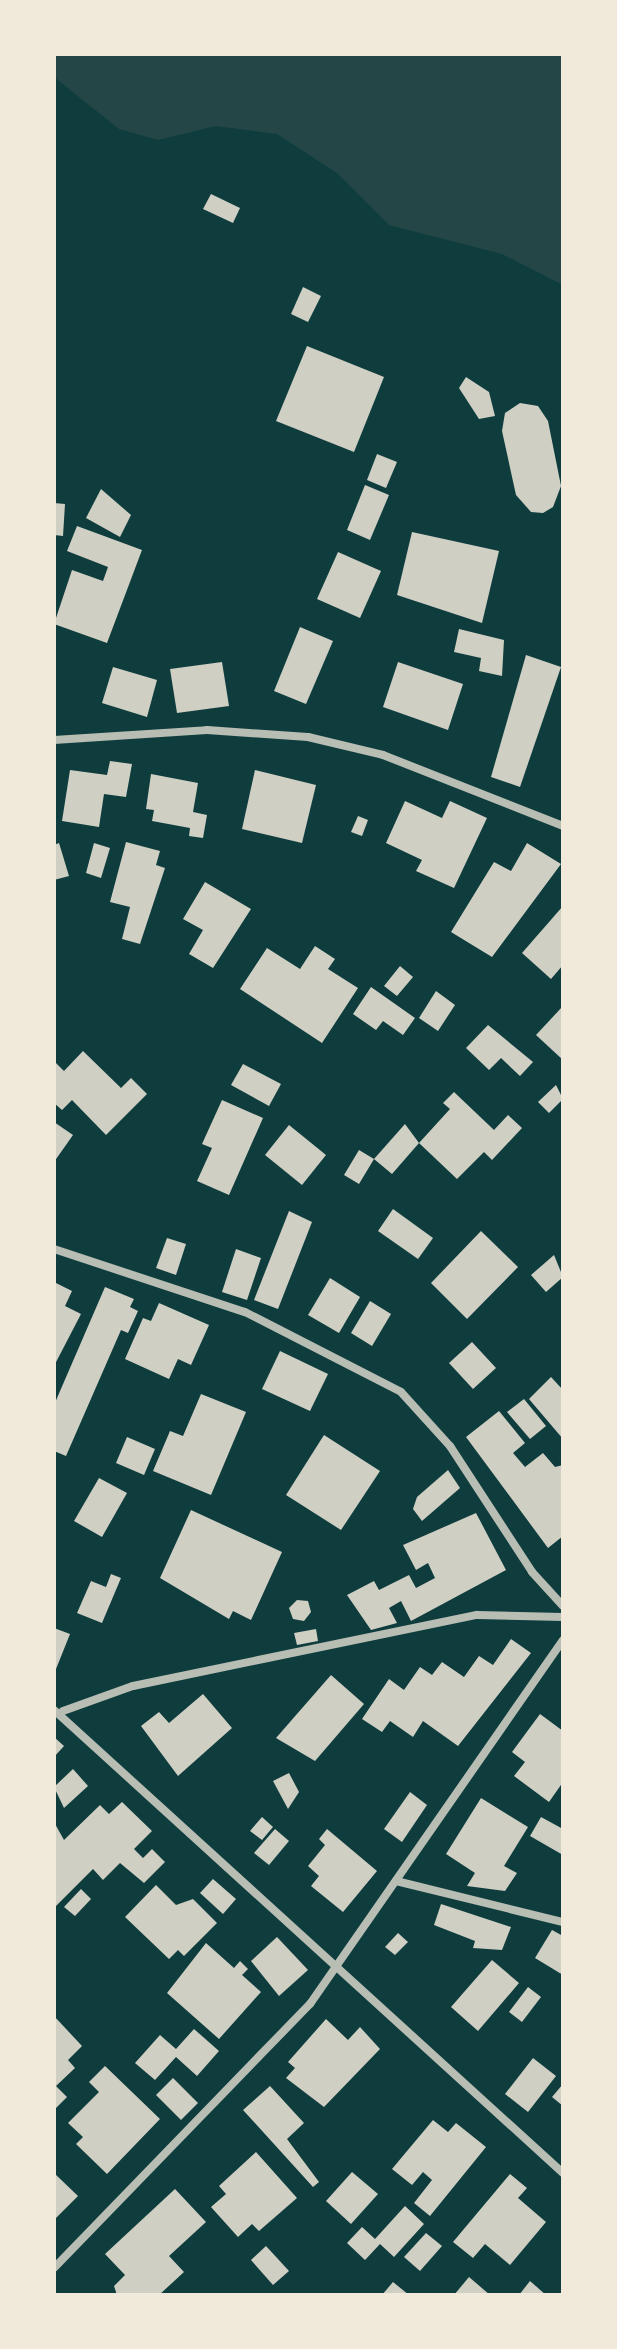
<!DOCTYPE html>
<html>
<head>
<meta charset="utf-8">
<style>
	body { margin:0 }
	#map { position:relative; width:617px; height:2349px; overflow:hidden; background:#0f3d3e; font-family:"Roboto Condensed",sans-serif }
	div>[style] { position:absolute }
	[style*='--x'] { left:calc(var(--x)*1px); top:calc(var(--y)*1px); width:calc(var(--w)*1px); rotate:calc(var(--a)*1deg) }
	.green>* { inset:0; background:#244646 }
	.building>* { inset:0; background:#cfcfc3 }
	.minor>* { height:8px; margin:-4px; padding:0 4px; transform-origin:4px; border-radius:4px; background:#b8beb3 }
	span { translate:-50% -50%; white-space:nowrap; text-align:center; line-height:1.15; -webkit-text-stroke:8px #f1e9da; paint-order:stroke }
	.frame { position:absolute; inset:0; border:56px solid #f1e9da; pointer-events:none }
</style>
</head>
<body>
<div id="map">
	<div class="green">
		<div style="clip-path:polygon(54px 54px,563px 54px,563px 285px,502px 254px,389px 225px,337px 173px,277px 134px,216px 126px,158px 140px,119px 129px,54px 77px)"></div>
	</div>
	<div class="building">
		<div style="clip-path:polygon(211px 194px,240px 208px,233px 223px,203px 209px)"></div>
		<div style="clip-path:polygon(303px 287px,321px 296px,308px 322px,291px 314px)"></div>
		<div style="clip-path:polygon(307px 346px,384px 377px,354px 452px,276px 421px)"></div>
		<div style="clip-path:polygon(466px 377px,489px 392px,495px 416px,479px 419px,459px 388px)"></div>
		<div style="clip-path:polygon(520px 403px,538px 406px,548px 421px,561px 486px,553px 507px,543px 513px,531px 512px,516px 495px,502px 431px,505px 413px)"></div>
		<div style="clip-path:polygon(377px 454px,397px 462px,386px 488px,367px 480px)"></div>
		<div style="clip-path:polygon(365px 485px,389px 495px,370px 540px,347px 530px)"></div>
		<div style="clip-path:polygon(101px 489px,131px 515px,120px 537px,86px 518px)"></div>
		<div style="clip-path:polygon(54px 503px,65px 504px,63px 536px,54px 535px)"></div>
		<div style="clip-path:polygon(77px 526px,142px 550px,107px 643px,54px 624px,72px 570px,103px 581px,108px 567px,67px 551px)"></div>
		<div style="clip-path:polygon(412px 532px,499px 551px,482px 623px,397px 595px)"></div>
		<div style="clip-path:polygon(338px 552px,381px 571px,360px 618px,317px 599px)"></div>
		<div style="clip-path:polygon(300px 627px,333px 641px,306px 704px,274px 691px)"></div>
		<div style="clip-path:polygon(459px 629px,504px 640px,502px 676px,479px 671px,481px 658px,454px 652px)"></div>
		<div style="clip-path:polygon(526px 655px,561px 667px,520px 787px,491px 777px)"></div>
		<div style="clip-path:polygon(222px 662px,229px 706px,177px 713px,170px 669px)"></div>
		<div style="clip-path:polygon(398px 662px,463px 684px,448px 730px,383px 707px)"></div>
		<div style="clip-path:polygon(113px 667px,157px 680px,147px 717px,102px 703px)"></div>
		<div style="clip-path:polygon(110px 761px,132px 764px,126px 797px,104px 794px,99px 827px,62px 821px,70px 770px,107px 775px)"></div>
		<div style="clip-path:polygon(255px 770px,316px 785px,302px 843px,242px 829px)"></div>
		<div style="clip-path:polygon(151px 774px,198px 783px,193px 812px,207px 815px,203px 838px,189px 836px,190px 828px,152px 821px,154px 810px,146px 809px)"></div>
		<div style="clip-path:polygon(405px 801px,442px 818px,450px 801px,487px 818px,454px 888px,416px 871px,422px 860px,386px 843px)"></div>
		<div style="clip-path:polygon(358px 816px,368px 820px,362px 836px,351px 832px)"></div>
		<div style="clip-path:polygon(126px 842px,160px 851px,156px 865px,165px 868px,140px 944px,122px 939px,130px 907px,110px 902px)"></div>
		<div style="clip-path:polygon(59px 843px,69px 876px,54px 880px,54px 845px)"></div>
		<div style="clip-path:polygon(94px 843px,110px 848px,101px 878px,86px 873px)"></div>
		<div style="clip-path:polygon(527px 843px,561px 864px,492px 957px,451px 932px,494px 862px,511px 871px)"></div>
		<div style="clip-path:polygon(205px 882px,251px 909px,213px 968px,189px 954px,203px 930px,183px 919px)"></div>
		<div style="clip-path:polygon(563px 906px,563px 965px,551px 979px,522px 953px)"></div>
		<div style="clip-path:polygon(315px 946px,335px 959px,328px 969px,358px 988px,322px 1043px,240px 989px,267px 948px,300px 969px)"></div>
		<div style="clip-path:polygon(400px 966px,413px 977px,397px 996px,384px 986px)"></div>
		<div style="clip-path:polygon(371px 987px,415px 1018px,403px 1035px,383px 1021px,376px 1030px,353px 1014px)"></div>
		<div style="clip-path:polygon(436px 991px,455px 1005px,438px 1031px,419px 1018px)"></div>
		<div style="clip-path:polygon(563px 1006px,563px 1060px,536px 1035px)"></div>
		<div style="clip-path:polygon(488px 1025px,533px 1062px,520px 1076px,501px 1058px,489px 1070px,466px 1048px)"></div>
		<div style="clip-path:polygon(83px 1051px,121px 1088px,131px 1078px,147px 1094px,106px 1135px,72px 1100px,62px 1110px,54px 1103px,54px 1061px,64px 1071px)"></div>
		<div style="clip-path:polygon(243px 1064px,281px 1084px,269px 1106px,231px 1085px)"></div>
		<div style="clip-path:polygon(556px 1085px,563px 1099px,549px 1113px,538px 1102px)"></div>
		<div style="clip-path:polygon(454px 1092px,494px 1130px,508px 1115px,522px 1128px,492px 1160px,484px 1152px,457px 1179px,419px 1143px,450px 1109px,443px 1103px)"></div>
		<div style="clip-path:polygon(222px 1100px,263px 1118px,229px 1195px,197px 1181px,212px 1148px,202px 1144px)"></div>
		<div style="clip-path:polygon(54px 1122px,73px 1135px,54px 1162px)"></div>
		<div style="clip-path:polygon(405px 1124px,419px 1143px,392px 1174px,374px 1159px,359px 1184px,344px 1175px,359px 1150px,374px 1159px)"></div>
		<div style="clip-path:polygon(289px 1125px,326px 1155px,302px 1185px,265px 1155px)"></div>
		<div style="clip-path:polygon(393px 1209px,433px 1238px,418px 1259px,378px 1231px)"></div>
		<div style="clip-path:polygon(289px 1211px,312px 1222px,278px 1309px,254px 1300px)"></div>
		<div style="clip-path:polygon(481px 1231px,518px 1267px,467px 1319px,431px 1283px)"></div>
		<div style="clip-path:polygon(167px 1238px,186px 1244px,176px 1275px,156px 1268px)"></div>
		<div style="clip-path:polygon(236px 1249px,261px 1258px,247px 1300px,222px 1292px)"></div>
		<div style="clip-path:polygon(554px 1255px,563px 1277px,546px 1292px,531px 1275px)"></div>
		<div style="clip-path:polygon(330px 1278px,360px 1297px,339px 1333px,308px 1315px)"></div>
		<div style="clip-path:polygon(54px 1282px,72px 1291px,65px 1306px,81px 1314px,54px 1366px)"></div>
		<div style="clip-path:polygon(105px 1287px,134px 1299px,130px 1307px,138px 1311px,128px 1333px,121px 1330px,66px 1456px,54px 1451px,54px 1405px)"></div>
		<div style="clip-path:polygon(370px 1301px,391px 1314px,372px 1346px,351px 1333px)"></div>
		<div style="clip-path:polygon(159px 1303px,209px 1325px,191px 1365px,178px 1359px,169px 1379px,125px 1359px,143px 1318px,151px 1321px)"></div>
		<div style="clip-path:polygon(472px 1342px,496px 1368px,473px 1389px,449px 1363px)"></div>
		<div style="clip-path:polygon(280px 1351px,328px 1374px,310px 1411px,262px 1389px)"></div>
		<div style="clip-path:polygon(551px 1377px,563px 1390px,563px 1439px,529px 1399px)"></div>
		<div style="clip-path:polygon(201px 1394px,246px 1412px,211px 1495px,153px 1471px,170px 1431px,183px 1436px)"></div>
		<div style="clip-path:polygon(524px 1399px,546px 1426px,530px 1439px,507px 1412px)"></div>
		<div style="clip-path:polygon(499px 1411px,525px 1443px,513px 1453px,525px 1467px,543px 1453px,555px 1467px,563px 1465px,563px 1536px,548px 1548px,466px 1437px)"></div>
		<div style="clip-path:polygon(324px 1435px,380px 1471px,341px 1530px,286px 1495px)"></div>
		<div style="clip-path:polygon(127px 1437px,155px 1449px,144px 1475px,116px 1463px)"></div>
		<div style="clip-path:polygon(448px 1470px,460px 1488px,422px 1521px,413px 1509px,417px 1497px)"></div>
		<div style="clip-path:polygon(99px 1478px,127px 1493px,102px 1537px,74px 1521px)"></div>
		<div style="clip-path:polygon(191px 1510px,282px 1552px,251px 1620px,233px 1611px,229px 1619px,160px 1578px)"></div>
		<div style="clip-path:polygon(476px 1513px,506px 1570px,411px 1621px,401px 1601px,389px 1608px,397px 1623px,371px 1630px,347px 1595px,374px 1581px,379px 1590px,409px 1575px,416px 1588px,435px 1578px,428px 1563px,416px 1570px,403px 1545px)"></div>
		<div style="clip-path:polygon(111px 1574px,121px 1578px,102px 1623px,77px 1613px,91px 1581px,106px 1587px)"></div>
		<div style="clip-path:polygon(297px 1600px,308px 1601px,311px 1612px,304px 1621px,293px 1619px,289px 1608px)"></div>
		<div style="clip-path:polygon(54px 1628px,70px 1634px,54px 1674px)"></div>
		<div style="clip-path:polygon(316px 1629px,318px 1641px,297px 1645px,294px 1633px)"></div>
		<div style="clip-path:polygon(511px 1639px,531px 1653px,458px 1746px,423px 1721px,413px 1737px,390px 1721px,382px 1732px,362px 1719px,389px 1679px,404px 1690px,420px 1667px,432px 1675px,442px 1662px,464px 1677px,479px 1656px,493px 1665px)"></div>
		<div style="clip-path:polygon(331px 1675px,364px 1704px,315px 1761px,276px 1738px)"></div>
		<div style="clip-path:polygon(203px 1694px,232px 1728px,178px 1776px,141px 1726px,159px 1712px,169px 1723px)"></div>
		<div style="clip-path:polygon(540px 1714px,563px 1731px,563px 1782px,549px 1802px,514px 1776px,525px 1762px,512px 1752px)"></div>
		<div style="clip-path:polygon(54px 1737px,64px 1746px,54px 1757px)"></div>
		<div style="clip-path:polygon(73px 1769px,88px 1786px,64px 1808px,54px 1787px)"></div>
		<div style="clip-path:polygon(289px 1773px,299px 1792px,288px 1809px,273px 1781px)"></div>
		<div style="clip-path:polygon(410px 1792px,427px 1805px,402px 1842px,384px 1829px)"></div>
		<div style="clip-path:polygon(481px 1798px,528px 1827px,504px 1866px,517px 1873px,505px 1891px,467px 1886px,475px 1873px,446px 1854px)"></div>
		<div style="clip-path:polygon(122px 1802px,152px 1831px,134px 1849px,143px 1858px,152px 1849px,165px 1862px,144px 1883px,120px 1863px,103px 1880px,93px 1869px,56px 1906px,54px 1822px,64px 1840px,100px 1805px,109px 1814px)"></div>
		<div style="clip-path:polygon(262px 1817px,273px 1827px,262px 1840px,250px 1831px)"></div>
		<div style="clip-path:polygon(541px 1817px,563px 1829px,563px 1855px,530px 1836px)"></div>
		<div style="clip-path:polygon(275px 1829px,289px 1841px,269px 1865px,254px 1853px)"></div>
		<div style="clip-path:polygon(327px 1829px,377px 1871px,343px 1912px,311px 1886px,319px 1876px,308px 1866px,325px 1845px,319px 1839px)"></div>
		<div style="clip-path:polygon(213px 1879px,236px 1899px,223px 1914px,200px 1893px)"></div>
		<div style="clip-path:polygon(156px 1885px,176px 1905px,193px 1899px,217px 1923px,184px 1956px,178px 1950px,169px 1959px,125px 1917px)"></div>
		<div style="clip-path:polygon(81px 1889px,91px 1899px,75px 1916px,64px 1907px)"></div>
		<div style="clip-path:polygon(441px 1904px,511px 1927px,502px 1950px,473px 1948px,475px 1941px,434px 1925px)"></div>
		<div style="clip-path:polygon(552px 1930px,563px 1936px,563px 1975px,535px 1958px)"></div>
		<div style="clip-path:polygon(398px 1933px,408px 1942px,395px 1955px,385px 1947px)"></div>
		<div style="clip-path:polygon(277px 1937px,308px 1970px,279px 1996px,251px 1961px)"></div>
		<div style="clip-path:polygon(206px 1943px,234px 1968px,240px 1961px,248px 1969px,242px 1975px,261px 1992px,219px 2039px,167px 1993px)"></div>
		<div style="clip-path:polygon(492px 1960px,519px 1983px,478px 2031px,451px 2007px)"></div>
		<div style="clip-path:polygon(528px 1987px,541px 1997px,522px 2022px,509px 2012px)"></div>
		<div style="clip-path:polygon(54px 2016px,82px 2046px,68px 2060px,75px 2068px,56px 2086px,67px 2097px,54px 2110px)"></div>
		<div style="clip-path:polygon(326px 2019px,348px 2040px,360px 2027px,380px 2049px,324px 2107px,286px 2078px,295px 2068px,288px 2062px)"></div>
		<div style="clip-path:polygon(194px 2029px,219px 2051px,197px 2076px,176px 2057px,155px 2080px,135px 2063px,160px 2035px,176px 2049px)"></div>
		<div style="clip-path:polygon(533px 2058px,556px 2076px,528px 2112px,505px 2094px)"></div>
		<div style="clip-path:polygon(105px 2066px,160px 2119px,107px 2174px,76px 2144px,83px 2137px,68px 2123px,99px 2092px,89px 2082px)"></div>
		<div style="clip-path:polygon(173px 2078px,198px 2103px,181px 2120px,156px 2095px)"></div>
		<div style="clip-path:polygon(563px 2084px,563px 2106px,552px 2097px)"></div>
		<div style="clip-path:polygon(270px 2086px,304px 2123px,287px 2139px,319px 2182px,313px 2187px,243px 2110px)"></div>
		<div style="clip-path:polygon(433px 2120px,448px 2132px,456px 2123px,486px 2147px,430px 2216px,414px 2203px,432px 2180px,423px 2172px,412px 2185px,392px 2169px)"></div>
		<div style="clip-path:polygon(256px 2152px,297px 2198px,259px 2231px,252px 2224px,238px 2237px,211px 2207px,226px 2194px,219px 2186px)"></div>
		<div style="clip-path:polygon(352px 2172px,378px 2194px,351px 2224px,326px 2201px)"></div>
		<div style="clip-path:polygon(54px 2173px,78px 2196px,54px 2220px)"></div>
		<div style="clip-path:polygon(510px 2174px,527px 2188px,518px 2198px,546px 2222px,510px 2265px,485px 2244px,473px 2258px,453px 2242px)"></div>
		<div style="clip-path:polygon(175px 2189px,206px 2222px,169px 2256px,184px 2272px,159px 2295px,117px 2295px,114px 2286px,125px 2275px,105px 2254px)"></div>
		<div style="clip-path:polygon(405px 2206px,424px 2224px,394px 2257px,380px 2244px,365px 2260px,347px 2243px,362px 2227px,375px 2239px)"></div>
		<div style="clip-path:polygon(426px 2233px,442px 2246px,420px 2271px,404px 2257px)"></div>
		<div style="clip-path:polygon(266px 2246px,289px 2271px,273px 2285px,251px 2260px)"></div>
		<div style="clip-path:polygon(469px 2277px,490px 2295px,454px 2295px)"></div>
		<div style="clip-path:polygon(530px 2281px,546px 2295px,519px 2295px)"></div>
		<div style="clip-path:polygon(393px 2282px,409px 2295px,382px 2295px)"></div>
	</div>
	<div class="minor">
		<div style="--x:54;--y:740;--w:153;--a:-3.7"></div>
		<div style="--x:207;--y:730;--w:101;--a:4"></div>
		<div style="--x:308;--y:737;--w:77;--a:13.5"></div>
		<div style="--x:383;--y:755;--w:193;--a:21.5"></div>
		<div style="--x:54;--y:1249;--w:201;--a:18.3"></div>
		<div style="--x:245;--y:1312;--w:175;--a:27.1"></div>
		<div style="--x:401;--y:1392;--w:73;--a:47.8"></div>
		<div style="--x:450;--y:1446;--w:150;--a:56.9"></div>
		<div style="--x:532;--y:1572;--w:46;--a:47.6"></div>
		<div style="--x:54;--y:1710;--w:688;--a:42.29"></div>
		<div style="--x:63;--y:1711;--w:74;--a:-19.7"></div>
		<div style="--x:133;--y:1686;--w:351;--a:-11.7"></div>
		<div style="--x:477;--y:1615;--w:86;--a:1.3"></div>
		<div style="--x:396;--y:1881;--w:172;--a:13.8"></div>
		<div style="--x:54;--y:2268;--w:368;--a:-45.9"></div>
		<div style="--x:310;--y:2004;--w:443;--a:-55.2"></div>
	</div>
	<div class="frame"></div>
</div>
</body>
</html>
